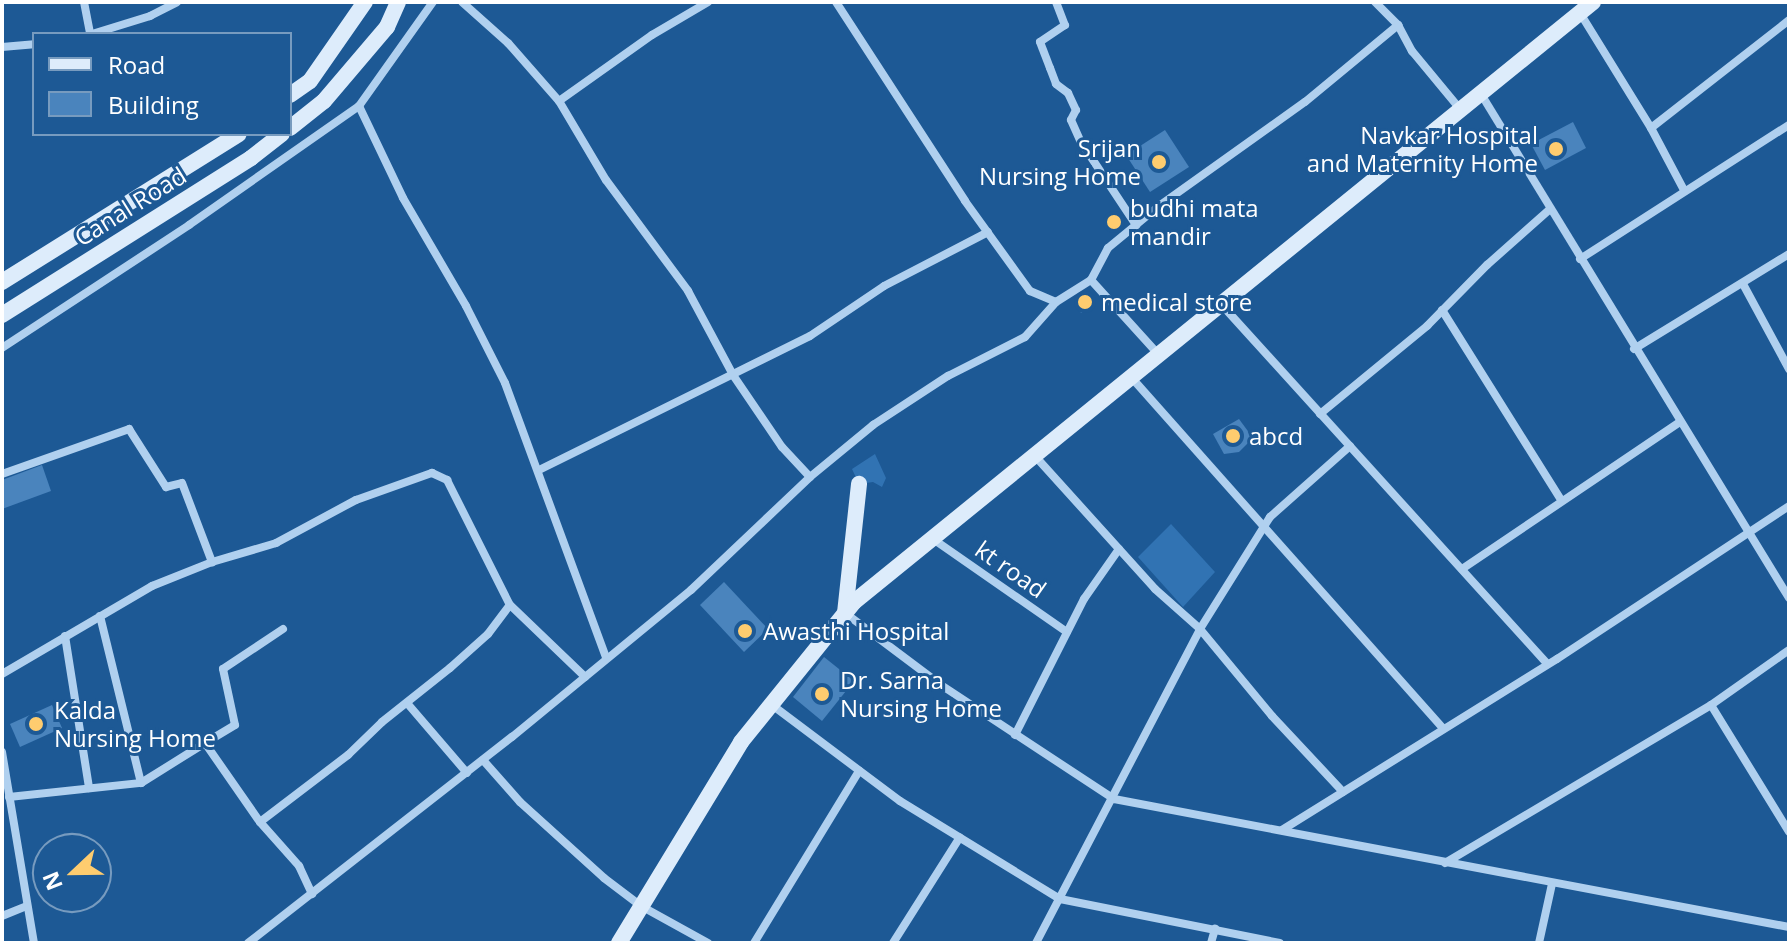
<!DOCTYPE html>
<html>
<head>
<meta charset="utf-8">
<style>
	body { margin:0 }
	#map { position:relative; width:1791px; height:945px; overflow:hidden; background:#1d5995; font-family:"Open Sans",sans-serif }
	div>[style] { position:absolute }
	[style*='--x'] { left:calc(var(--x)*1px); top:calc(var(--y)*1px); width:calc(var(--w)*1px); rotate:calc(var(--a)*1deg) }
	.green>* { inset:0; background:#3173b3 }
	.building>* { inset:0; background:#4a84bd }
	.street>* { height:8px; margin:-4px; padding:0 4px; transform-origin:4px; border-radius:4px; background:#b0d0ef }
	.secondary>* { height:16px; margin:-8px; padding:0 8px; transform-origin:8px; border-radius:8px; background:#ddecfb }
	.dots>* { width:22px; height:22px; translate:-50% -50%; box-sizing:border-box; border:4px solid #1d5995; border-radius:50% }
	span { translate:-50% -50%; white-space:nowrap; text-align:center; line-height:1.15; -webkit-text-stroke:6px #1d5995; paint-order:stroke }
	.poi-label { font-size:24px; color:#fff }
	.right { translate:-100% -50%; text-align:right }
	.left { translate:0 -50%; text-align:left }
	.street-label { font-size:24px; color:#fff }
	.frame { position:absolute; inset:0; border:4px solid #fff; pointer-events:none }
	.legend { position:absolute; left:32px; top:32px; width:260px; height:104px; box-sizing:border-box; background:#1d5995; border:2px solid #779bbf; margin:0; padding:10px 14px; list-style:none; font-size:24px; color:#fff }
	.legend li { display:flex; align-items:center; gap:16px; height:40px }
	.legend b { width:40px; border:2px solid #779bbf }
	.north { position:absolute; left:32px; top:833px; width:80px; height:80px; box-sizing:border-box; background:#1d5995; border:2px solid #779bbf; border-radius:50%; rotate:248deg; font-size:22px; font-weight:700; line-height:32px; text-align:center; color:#fff }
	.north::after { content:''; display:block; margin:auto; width:28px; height:36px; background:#fecc6f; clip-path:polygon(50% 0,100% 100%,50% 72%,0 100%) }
</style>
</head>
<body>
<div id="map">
	<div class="green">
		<div style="clip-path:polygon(875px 454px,886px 478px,882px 487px,873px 482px,859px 484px,852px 469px)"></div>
		<div style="clip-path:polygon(1171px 524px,1215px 572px,1183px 607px,1138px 557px)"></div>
	</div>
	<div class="building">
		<div style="clip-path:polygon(1573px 122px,1586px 148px,1545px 170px,1531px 144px)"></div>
		<div style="clip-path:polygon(1165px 130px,1189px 167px,1150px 192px,1126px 155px)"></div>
		<div style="clip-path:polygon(1115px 212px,1124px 225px,1113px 232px,1105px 219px)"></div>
		<div style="clip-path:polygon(1091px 294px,1095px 304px,1081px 313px,1075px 301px)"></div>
		<div style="clip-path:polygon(1239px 419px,1253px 438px,1239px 452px,1224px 454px,1213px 434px)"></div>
		<div style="clip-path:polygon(42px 465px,51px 491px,2px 509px,2px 480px)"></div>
		<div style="clip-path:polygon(724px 582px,768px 629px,744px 652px,700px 605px)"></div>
		<div style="clip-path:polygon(824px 657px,854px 681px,822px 721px,793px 697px)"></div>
		<div style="clip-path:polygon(52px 705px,62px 728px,20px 747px,10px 724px)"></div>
	</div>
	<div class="street">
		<div style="--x:84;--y:2;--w:33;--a:79"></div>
		<div style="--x:462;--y:2;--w:62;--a:41.7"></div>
		<div style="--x:508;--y:43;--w:77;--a:48.7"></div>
		<div style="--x:559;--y:101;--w:92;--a:59.3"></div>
		<div style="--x:606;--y:180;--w:138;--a:53.5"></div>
		<div style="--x:688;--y:291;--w:95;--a:61.8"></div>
		<div style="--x:733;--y:375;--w:87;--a:55.8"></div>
		<div style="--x:782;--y:447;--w:41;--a:47"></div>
		<div style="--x:836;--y:2;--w:237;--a:57"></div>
		<div style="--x:965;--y:201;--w:111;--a:54.2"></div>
		<div style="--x:1030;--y:291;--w:28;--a:23"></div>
		<div style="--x:1056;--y:302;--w:41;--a:-32.2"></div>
		<div style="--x:1091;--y:280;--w:100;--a:47.8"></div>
		<div style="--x:1056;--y:2;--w:25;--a:69"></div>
		<div style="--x:1065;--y:25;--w:30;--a:146"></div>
		<div style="--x:1040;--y:42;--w:28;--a:69"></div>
		<div style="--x:1050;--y:68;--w:17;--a:69"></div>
		<div style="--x:1056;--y:84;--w:15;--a:37"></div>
		<div style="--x:1068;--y:93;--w:19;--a:65"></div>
		<div style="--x:1076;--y:110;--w:11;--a:117"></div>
		<div style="--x:1071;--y:120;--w:24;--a:66"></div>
		<div style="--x:1081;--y:142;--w:100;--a:56.5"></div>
		<div style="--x:1375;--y:2;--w:33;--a:45"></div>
		<div style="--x:1398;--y:25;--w:30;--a:62"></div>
		<div style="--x:1412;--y:51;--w:75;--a:50.4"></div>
		<div style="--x:1580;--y:13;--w:135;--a:58.3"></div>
		<div style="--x:1651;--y:128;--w:70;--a:62"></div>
		<div style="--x:92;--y:34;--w:61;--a:-17.2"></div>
		<div style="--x:150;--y:16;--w:30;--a:-27"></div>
		<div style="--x:2;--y:47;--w:32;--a:-5"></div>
		<div style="--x:1481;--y:94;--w:591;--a:58.57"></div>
		<div style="--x:559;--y:101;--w:114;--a:-35.4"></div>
		<div style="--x:652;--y:35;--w:65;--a:-30.5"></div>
		<div style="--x:359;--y:106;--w:102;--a:64.4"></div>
		<div style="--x:403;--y:198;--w:125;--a:59.7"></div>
		<div style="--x:466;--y:306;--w:86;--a:63.1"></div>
		<div style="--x:505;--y:383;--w:293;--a:69.8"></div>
		<div style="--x:1651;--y:128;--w:175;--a:-38"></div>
		<div style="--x:1580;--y:259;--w:248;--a:-32.7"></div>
		<div style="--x:1091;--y:280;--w:36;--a:-62"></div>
		<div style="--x:1108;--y:248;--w:66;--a:-39.5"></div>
		<div style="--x:1159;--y:206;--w:179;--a:-35.5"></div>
		<div style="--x:1305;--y:102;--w:121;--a:-39.6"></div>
		<div style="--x:1743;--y:284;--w:97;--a:61.6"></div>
		<div style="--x:1221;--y:304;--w:486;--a:47.8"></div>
		<div style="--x:1442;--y:310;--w:224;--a:57.9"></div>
		<div style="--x:2;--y:348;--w:224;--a:-33.3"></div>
		<div style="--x:189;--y:225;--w:208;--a:-35"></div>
		<div style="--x:359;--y:106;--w:128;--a:-54.6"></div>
		<div style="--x:1634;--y:349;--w:182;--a:-31.5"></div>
		<div style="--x:1131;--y:377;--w:470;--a:48.4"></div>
		<div style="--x:1320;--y:414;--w:139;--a:-39.4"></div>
		<div style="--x:1427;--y:326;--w:86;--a:-45.5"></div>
		<div style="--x:1487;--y:265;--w:84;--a:-41.6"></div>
		<div style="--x:1035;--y:456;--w:179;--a:47.9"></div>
		<div style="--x:1155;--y:589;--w:60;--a:41.6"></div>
		<div style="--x:1200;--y:629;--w:113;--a:50.4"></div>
		<div style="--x:1272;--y:716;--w:104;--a:46.9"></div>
		<div style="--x:539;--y:470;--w:302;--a:-26.3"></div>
		<div style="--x:810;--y:336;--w:89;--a:-34"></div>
		<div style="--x:884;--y:286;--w:117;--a:-27.4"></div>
		<div style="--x:2;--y:474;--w:135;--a:-19.5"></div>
		<div style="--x:129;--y:429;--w:69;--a:57.5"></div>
		<div style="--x:166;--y:487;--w:16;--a:-14"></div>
		<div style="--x:182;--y:483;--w:85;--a:69.2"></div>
		<div style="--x:933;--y:539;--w:163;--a:34.8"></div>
		<div style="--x:1462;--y:569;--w:263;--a:-34"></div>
		<div style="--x:845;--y:613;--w:120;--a:36.9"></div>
		<div style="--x:941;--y:685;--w:207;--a:33.4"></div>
		<div style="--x:1114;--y:799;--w:687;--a:10.74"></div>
		<div style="--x:100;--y:616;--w:172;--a:76.2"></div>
		<div style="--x:141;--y:783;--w:75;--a:-32"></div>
		<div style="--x:283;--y:629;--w:72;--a:146.3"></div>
		<div style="--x:223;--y:669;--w:57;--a:77.9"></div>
		<div style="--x:235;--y:725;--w:35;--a:149"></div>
		<div style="--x:205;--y:743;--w:96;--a:55.2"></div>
		<div style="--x:260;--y:822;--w:59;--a:48.4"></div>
		<div style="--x:299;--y:866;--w:31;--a:65"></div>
		<div style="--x:65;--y:636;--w:154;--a:81"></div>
		<div style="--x:2;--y:674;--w:174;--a:-30.4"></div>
		<div style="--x:152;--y:586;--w:65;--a:-21.8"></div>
		<div style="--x:212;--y:562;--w:67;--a:-16.5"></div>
		<div style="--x:276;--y:543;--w:91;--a:-28.3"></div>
		<div style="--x:356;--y:500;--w:81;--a:-19.6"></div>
		<div style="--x:432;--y:473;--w:17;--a:25"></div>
		<div style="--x:447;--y:480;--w:140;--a:63.3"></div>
		<div style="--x:510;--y:605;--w:104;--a:43.8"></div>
		<div style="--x:407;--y:703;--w:92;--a:49.4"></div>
		<div style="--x:772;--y:705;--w:160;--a:36.9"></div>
		<div style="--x:900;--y:801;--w:188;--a:31.5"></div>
		<div style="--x:1060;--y:899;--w:224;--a:11.3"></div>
		<div style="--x:1711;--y:705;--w:149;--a:58.4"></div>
		<div style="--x:1015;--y:735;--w:153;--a:-63.1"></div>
		<div style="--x:1084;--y:599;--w:61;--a:-55"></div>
		<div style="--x:2;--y:752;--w:194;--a:80.5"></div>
		<div style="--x:483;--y:760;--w:56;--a:48.6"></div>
		<div style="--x:520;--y:802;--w:113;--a:42.1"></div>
		<div style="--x:604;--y:878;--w:46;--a:37.1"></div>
		<div style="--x:641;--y:906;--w:77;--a:28.9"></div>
		<div style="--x:9;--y:797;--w:133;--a:-6.1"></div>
		<div style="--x:260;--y:822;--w:111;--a:-37.3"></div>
		<div style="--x:348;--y:755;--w:47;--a:-44.1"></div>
		<div style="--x:382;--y:722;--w:87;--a:-38.5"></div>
		<div style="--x:450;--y:668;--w:51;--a:-41.8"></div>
		<div style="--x:488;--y:634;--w:36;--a:-53"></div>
		<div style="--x:1282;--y:830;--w:324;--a:-31.9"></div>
		<div style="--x:1557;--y:659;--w:278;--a:-33.4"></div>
		<div style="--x:1445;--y:863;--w:309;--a:-30.7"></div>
		<div style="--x:1711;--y:705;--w:95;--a:-35.2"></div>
		<div style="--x:2;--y:916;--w:27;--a:-22"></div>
		<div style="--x:248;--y:943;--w:335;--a:-38"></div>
		<div style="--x:512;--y:737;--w:232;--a:-39.4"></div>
		<div style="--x:691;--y:590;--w:164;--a:-43.5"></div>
		<div style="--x:810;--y:477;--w:82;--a:-39.5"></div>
		<div style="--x:873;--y:425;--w:90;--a:-33.2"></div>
		<div style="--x:948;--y:376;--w:86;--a:-26.9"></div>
		<div style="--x:1025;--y:337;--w:47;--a:-48.5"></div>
		<div style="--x:754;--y:943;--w:202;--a:-58.6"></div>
		<div style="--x:893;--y:943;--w:125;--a:-57.7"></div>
		<div style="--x:1036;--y:943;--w:354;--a:-62.4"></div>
		<div style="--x:1200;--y:629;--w:132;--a:-58"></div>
		<div style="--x:1270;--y:517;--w:107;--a:-41.6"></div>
		<div style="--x:1211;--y:943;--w:15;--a:-74"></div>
		<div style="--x:1539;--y:943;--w:60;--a:-77.6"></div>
	</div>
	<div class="secondary">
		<div style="--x:290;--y:95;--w:24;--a:-35"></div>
		<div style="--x:310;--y:81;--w:96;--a:-55.2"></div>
		<div style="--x:290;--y:128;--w:43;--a:-38.5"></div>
		<div style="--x:324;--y:101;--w:97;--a:-49.6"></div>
		<div style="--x:387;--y:27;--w:27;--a:-66"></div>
		<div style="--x:2;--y:282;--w:279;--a:-32"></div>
		<div style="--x:2;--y:315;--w:294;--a:-32.2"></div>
		<div style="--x:251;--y:158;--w:39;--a:-38"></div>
		<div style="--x:845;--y:613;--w:130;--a:-83.8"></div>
		<div style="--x:619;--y:943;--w:235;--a:-58.7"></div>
		<div style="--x:741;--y:742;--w:180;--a:-51.1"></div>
		<div style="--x:854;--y:602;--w:952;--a:-39.07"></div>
	</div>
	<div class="dots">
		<div style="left:1556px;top:149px;background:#fecc6f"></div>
		<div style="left:1159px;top:162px;background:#fecc6f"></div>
		<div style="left:1114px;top:222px;background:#fecc6f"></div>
		<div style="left:1085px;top:302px;background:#fecc6f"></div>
		<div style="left:1233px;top:436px;background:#fecc6f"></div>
		<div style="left:745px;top:631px;background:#fecc6f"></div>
		<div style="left:822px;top:694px;background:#fecc6f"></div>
		<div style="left:36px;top:724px;background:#fecc6f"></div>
	</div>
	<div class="poi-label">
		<span class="right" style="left:1538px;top:149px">Navkar Hospital<br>and Maternity Home</span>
		<span class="right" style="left:1141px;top:162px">Srijan<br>Nursing Home</span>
		<span class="left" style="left:1130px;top:222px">budhi mata<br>mandir</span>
		<span class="left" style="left:1101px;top:302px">medical store</span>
		<span class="left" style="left:1249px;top:436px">abcd</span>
		<span class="left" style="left:763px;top:631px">Awasthi Hospital</span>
		<span class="left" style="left:840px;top:694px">Dr. Sarna<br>Nursing Home</span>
		<span class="left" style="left:54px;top:724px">Kalda<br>Nursing Home</span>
	</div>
	<div class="street-label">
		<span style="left:130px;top:206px;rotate:-32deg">Canal Road</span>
		<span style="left:1011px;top:569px;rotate:35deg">kt road</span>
	</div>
	<div class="frame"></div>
	<ul class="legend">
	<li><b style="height:10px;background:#ddecfb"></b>Road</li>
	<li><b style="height:22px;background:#4a84bd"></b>Building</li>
	</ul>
	<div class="north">N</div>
</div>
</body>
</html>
